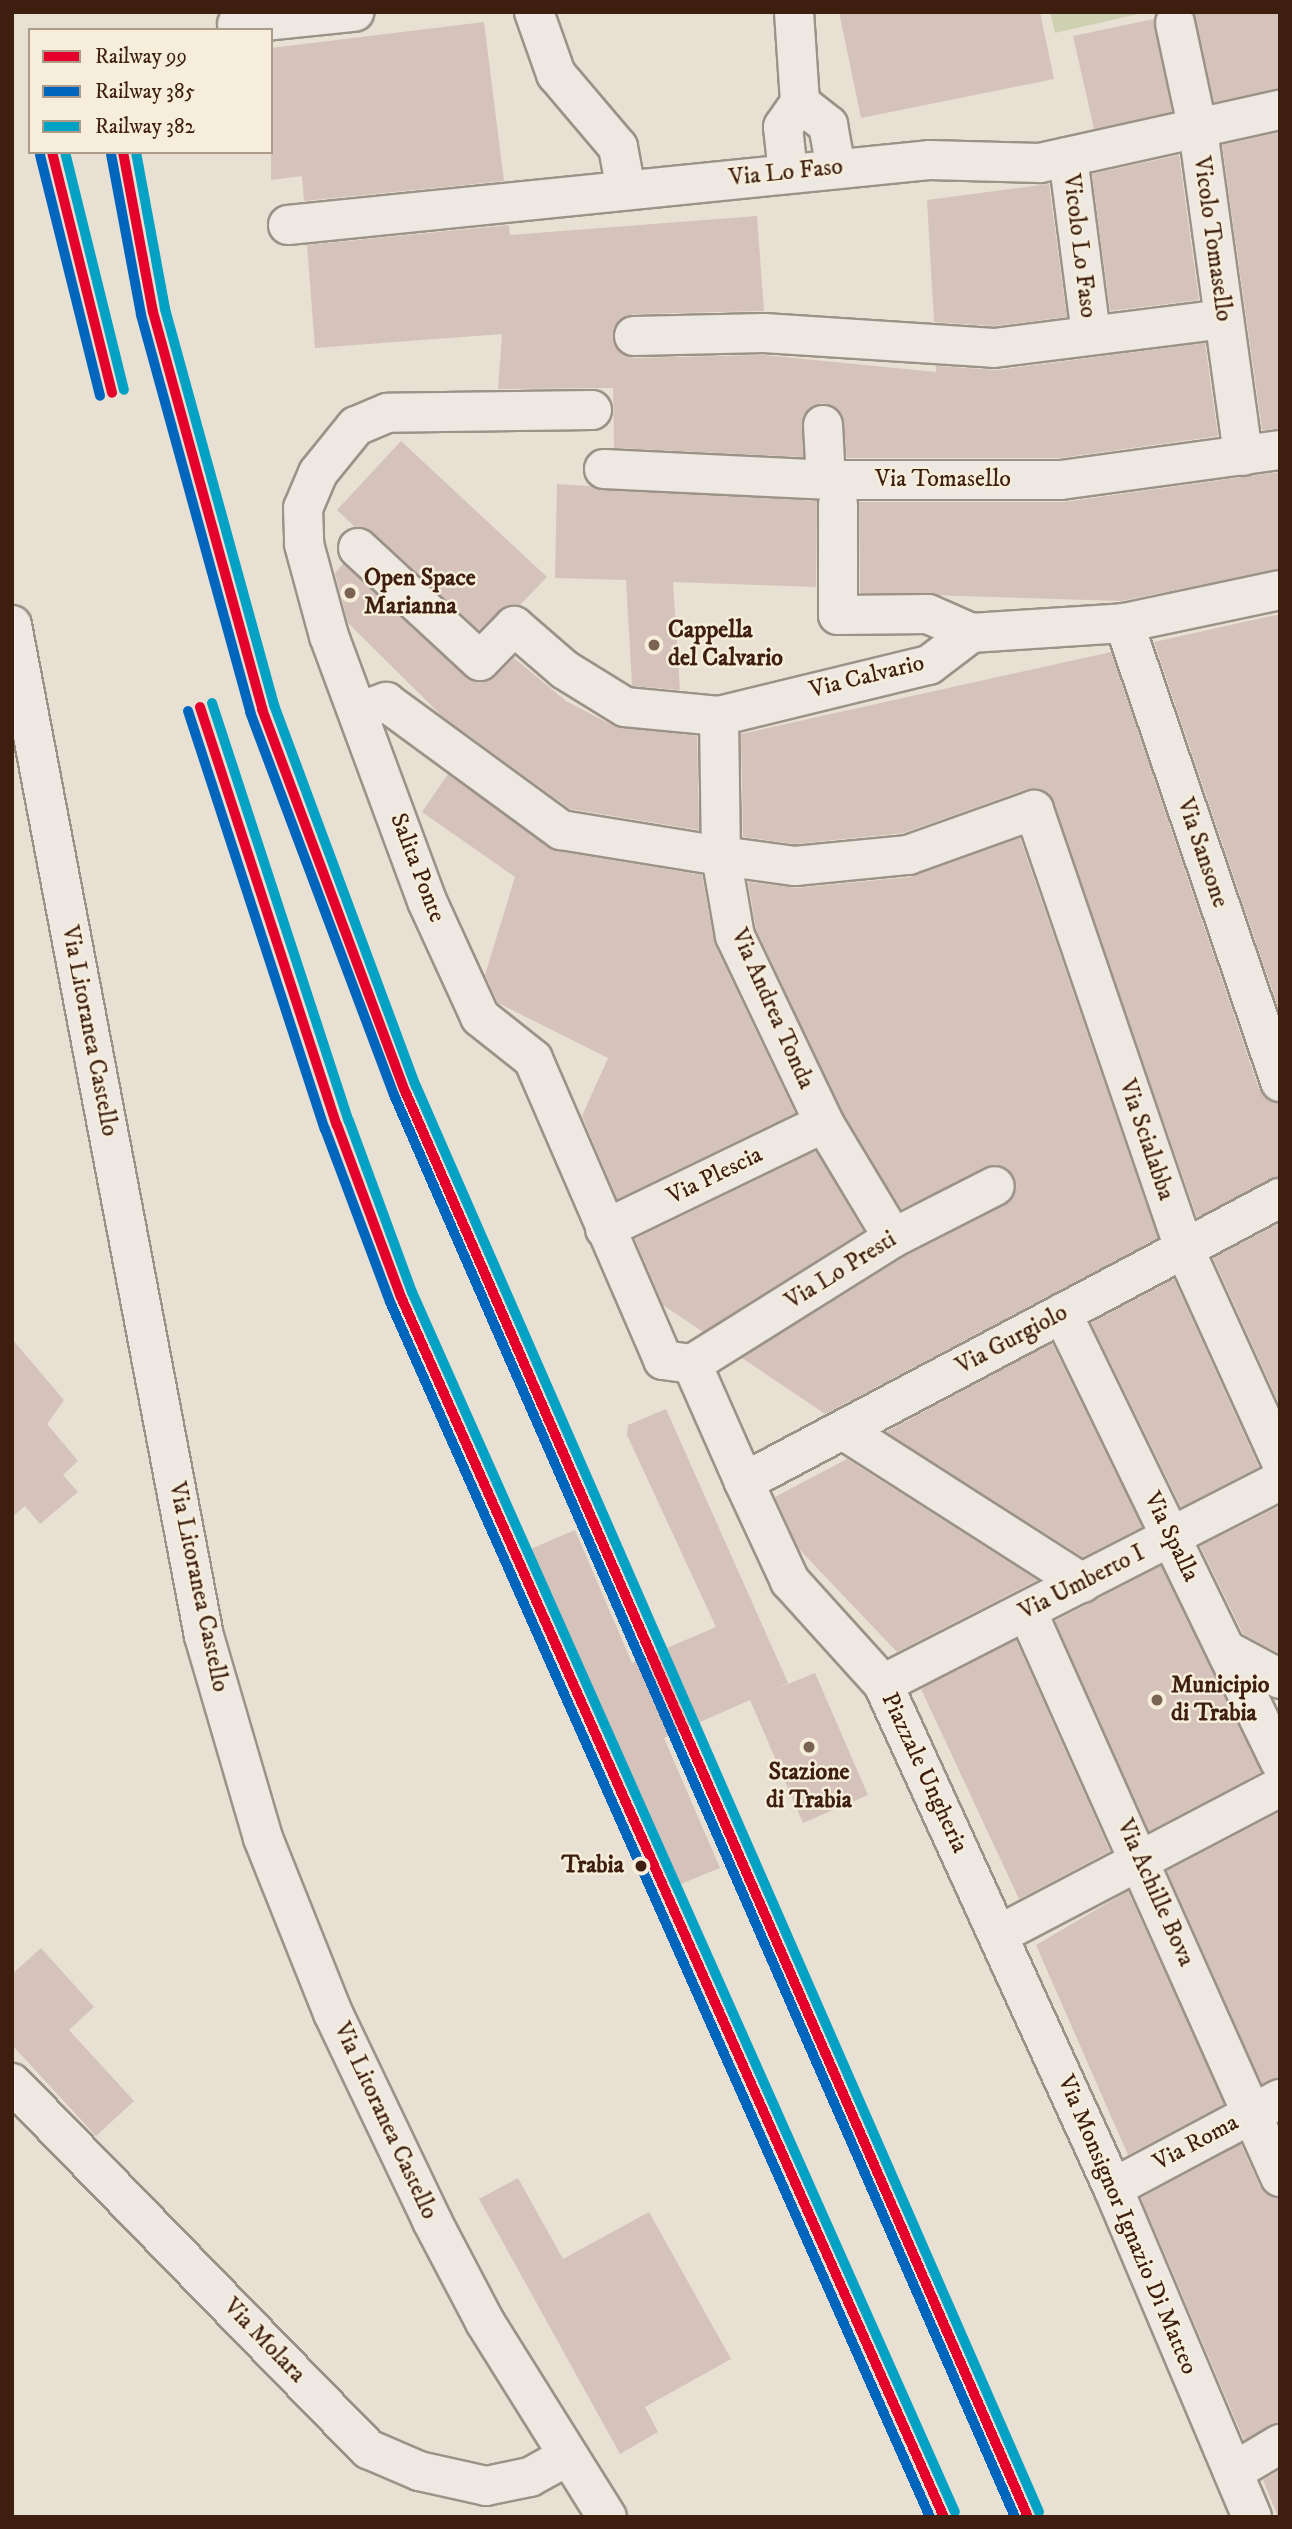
<!DOCTYPE html>
<html>
<head>
<meta charset="utf-8">
<style>
	body { margin:0 }
	#map { position:relative; width:1292px; height:2529px; overflow:hidden; background:#e8e0d2; font-family:"IM FELL DW Pica",serif }
	div>[style] { position:absolute }
	[style*='--x'] { left:calc(var(--x)*1px); top:calc(var(--y)*1px); width:calc(var(--w)*1px); rotate:calc(var(--a)*1deg) }
	.green>* { inset:0; background:#ced1b2 }
	.building>* { inset:0; background:#d5c3bb }
	.roads { filter:drop-shadow(2px 0 #9b9288) drop-shadow(-2px 0 #9b9288) drop-shadow(0 2px #9b9288) drop-shadow(0 -2px #9b9288) }
	.minor>* { height:38px; margin:-19px; padding:0 19px; transform-origin:19px; border-radius:19px; background:#ede8e1 }
	.tertiary>* { height:38px; margin:-19px; padding:0 19px; transform-origin:19px; border-radius:19px; background:#ede8e1 }
	.secondary>* { height:38px; margin:-19px; padding:0 19px; transform-origin:19px; border-radius:19px; background:#ede8e1 }
	.rail-1>* { height:10px; margin:-5px; padding:0 5px; transform-origin:5px; border-radius:5px; background:#e4002b }
	.rail-2>* { height:10px; margin:-5px; padding:0 5px; transform-origin:5px; border-radius:5px; background:#0065bd }
	.rail-3>* { height:10px; margin:-5px; padding:0 5px; transform-origin:5px; border-radius:5px; background:#03a2c4 }
	.dots>* { width:19px; height:19px; translate:-50% -50%; box-sizing:border-box; border:4px solid #f7eddb; border-radius:50% }
	span { translate:-50% -50%; white-space:nowrap; text-align:center; line-height:1.15; -webkit-text-stroke:5px #f7eddb; paint-order:stroke }
	.street-label { font-size:24px; color:#3e1f0f }
	.poi-label { font-size:24px; color:#3e1f0f; font-weight:700 }
	.left { translate:0 -50%; text-align:left }
	.stop-label { font-size:24px; color:#3e1f0f; font-weight:700 }
	.right { translate:-100% -50%; text-align:right }
	.frame { position:absolute; inset:0; border:14px solid #3e1f0f; pointer-events:none }
	.legend { position:absolute; left:28px; top:28px; width:245px; height:126px; box-sizing:border-box; background:#f7eddb; border:2px solid #ad9b89; margin:0; padding:9px 12px; list-style:none; font-size:21px; color:#3e1f0f }
	.legend li { display:flex; align-items:center; gap:14px; height:35px }
	.legend b { width:35px; border:2px solid #ad9b89 }
</style>
</head>
<body>
<div id="map">
	<div class="green">
		<div style="clip-path:polygon(1050px 12px,1147px 12px,1055px 33px)"></div>
	</div>
	<div class="building">
		<div style="clip-path:polygon(839px 12px,1040px 12px,1054px 79px,861px 118px)"></div>
		<div style="clip-path:polygon(1193px 12px,1280px 12px,1280px 89px,1214px 102px)"></div>
		<div style="clip-path:polygon(1154px 19px,1172px 112px,1094px 129px,1073px 36px)"></div>
		<div style="clip-path:polygon(484px 22px,504px 181px,304px 201px,302px 176px,271px 180px,271px 48px)"></div>
		<div style="clip-path:polygon(1280px 132px,1280px 429px,1262px 430px,1222px 145px)"></div>
		<div style="clip-path:polygon(1179px 155px,1199px 300px,1110px 311px,1092px 174px)"></div>
		<div style="clip-path:polygon(1049px 184px,1067px 317px,993px 326px,934px 322px,927px 200px)"></div>
		<div style="clip-path:polygon(757px 216px,764px 311px,633px 314px,615px 326px,616px 348px,634px 358px,764px 355px,936px 372px,936px 366px,997px 370px,1205px 343px,1218px 436px,1060px 458px,847px 458px,842px 414px,822px 403px,803px 416px,803px 457px,614px 448px,613px 388px,498px 389px,502px 334px,315px 348px,307px 245px,509px 225px,510px 235px)"></div>
		<div style="clip-path:polygon(401px 441px,547px 577px,520px 605px,507px 605px,479px 630px,373px 532px,355px 527px,337px 510px)"></div>
		<div style="clip-path:polygon(1280px 472px,1280px 569px,1121px 601px,860px 593px,859px 502px,1064px 502px)"></div>
		<div style="clip-path:polygon(557px 484px,817px 501px,816px 587px,673px 582px,680px 690px,632px 686px,626px 580px,555px 578px)"></div>
		<div style="clip-path:polygon(343px 564px,474px 682px,495px 677px,514px 658px,566px 701px,614px 726px,697px 736px,699px 830px,570px 809px,442px 716px,348px 623px,335px 573px)"></div>
		<div style="clip-path:polygon(1280px 614px,1280px 1013px,1154px 642px)"></div>
		<div style="clip-path:polygon(1111px 652px,1259px 1089px,1280px 1103px,1280px 1176px,1197px 1217px,1048px 793px,1027px 789px,903px 833px,795px 844px,743px 837px,741px 734px)"></div>
		<div style="clip-path:polygon(448px 774px,557px 851px,702px 875px,715px 945px,795px 1113px,617px 1199px,582px 1116px,608px 1058px,498px 1003px,485px 975px,515px 877px,422px 812px)"></div>
		<div style="clip-path:polygon(1020px 838px,1158px 1238px,825px 1414px,742px 1358px,904px 1257px,1005px 1205px,1017px 1186px,1007px 1168px,995px 1164px,901px 1209px,843px 1113px,756px 929px,748px 882px,797px 888px,910px 877px)"></div>
		<div style="clip-path:polygon(816px 1151px,863px 1231px,703px 1332px,663px 1305px,635px 1239px)"></div>
		<div style="clip-path:polygon(1280px 1223px,1280px 1406px,1213px 1258px)"></div>
		<div style="clip-path:polygon(1174px 1279px,1259px 1467px,1181px 1507px,1091px 1323px)"></div>
		<div style="clip-path:polygon(12px 1339px,64px 1400px,47px 1424px,78px 1461px,63px 1475px,78px 1492px,40px 1524px,25px 1506px,12px 1517px)"></div>
		<div style="clip-path:polygon(1052px 1343px,1142px 1527px,1083px 1557px,886px 1432px)"></div>
		<div style="clip-path:polygon(666px 1409px,788px 1683px,773px 1690px,815px 1673px,868px 1795px,803px 1823px,750px 1700px,664px 1738px,720px 1868px,671px 1888px,526px 1551px,575px 1530px,632px 1663px,716px 1627px,627px 1435px,628px 1425px)"></div>
		<div style="clip-path:polygon(847px 1459px,1037px 1580px,897px 1652px,799px 1549px,775px 1497px)"></div>
		<div style="clip-path:polygon(1280px 1506px,1280px 1654px,1243px 1634px,1200px 1546px)"></div>
		<div style="clip-path:polygon(1161px 1566px,1261px 1772px,1149px 1831px,1055px 1621px)"></div>
		<div style="clip-path:polygon(1016px 1640px,1110px 1851px,1019px 1899px,921px 1689px)"></div>
		<div style="clip-path:polygon(1280px 1812px,1280px 2077px,1262px 2084px,1167px 1871px)"></div>
		<div style="clip-path:polygon(1128px 1891px,1224px 2104px,1128px 2155px,1036px 1945px)"></div>
		<div style="clip-path:polygon(41px 1948px,94px 2007px,69px 2030px,134px 2101px,96px 2136px,12px 2045px,12px 1974px)"></div>
		<div style="clip-path:polygon(1241px 2144px,1260px 2187px,1280px 2199px,1280px 2422px,1244px 2440px,1141px 2198px)"></div>
		<div style="clip-path:polygon(518px 2178px,563px 2259px,649px 2212px,731px 2359px,645px 2407px,658px 2432px,620px 2454px,479px 2199px)"></div>
		<div style="clip-path:polygon(1280px 2470px,1280px 2517px,1278px 2517px,1263px 2480px)"></div>
	</div>
	<div class="roads">
		<div class="minor">
			<div style="--x:534;--y:12;--w:66;--a:70.5"></div>
			<div style="--x:556;--y:74;--w:96;--a:49.7"></div>
			<div style="--x:618;--y:147;--w:44;--a:79.5"></div>
			<div style="--x:794;--y:12;--w:91;--a:86.2"></div>
			<div style="--x:800;--y:103;--w:36;--a:38"></div>
			<div style="--x:828;--y:125;--w:44;--a:79.5"></div>
			<div style="--x:1175;--y:23;--w:109;--a:77.9"></div>
			<div style="--x:1198;--y:130;--w:329;--a:82.1"></div>
			<div style="--x:237;--y:24;--w:118;--a:-5.9"></div>
			<div style="--x:1068;--y:157;--w:179;--a:82.6"></div>
			<div style="--x:788;--y:173;--w:46;--a:-96.2"></div>
			<div style="--x:783;--y:127;--w:29;--a:-55"></div>
			<div style="--x:288;--y:225;--w:644;--a:-5.79"></div>
			<div style="--x:929;--y:160;--w:111;--a:1.5"></div>
			<div style="--x:1040;--y:163;--w:246;--a:-12.5"></div>
			<div style="--x:634;--y:336;--w:130;--a:-1.3"></div>
			<div style="--x:764;--y:333;--w:230;--a:3.7"></div>
			<div style="--x:994;--y:348;--w:231;--a:-7.2"></div>
			<div style="--x:592;--y:410;--w:205;--a:179.2"></div>
			<div style="--x:387;--y:413;--w:34;--a:157"></div>
			<div style="--x:356;--y:426;--w:60;--a:129"></div>
			<div style="--x:318;--y:473;--w:38;--a:113"></div>
			<div style="--x:303;--y:508;--w:36;--a:88"></div>
			<div style="--x:304;--y:544;--w:95;--a:74.8"></div>
			<div style="--x:329;--y:636;--w:283;--a:69.7"></div>
			<div style="--x:427;--y:901;--w:128;--a:65.4"></div>
			<div style="--x:480;--y:1017;--w:68;--a:38.4"></div>
			<div style="--x:533;--y:1059;--w:328;--a:66.6"></div>
			<div style="--x:663;--y:1360;--w:29;--a:8"></div>
			<div style="--x:692;--y:1364;--w:129;--a:66.2"></div>
			<div style="--x:823;--y:425;--w:55;--a:86.9"></div>
			<div style="--x:604;--y:469;--w:222;--a:2.8"></div>
			<div style="--x:826;--y:480;--w:235;--a:0"></div>
			<div style="--x:1061;--y:480;--w:221;--a:-7.8"></div>
			<div style="--x:838;--y:504;--w:111;--a:90"></div>
			<div style="--x:838;--y:615;--w:90;--a:-0.6"></div>
			<div style="--x:928;--y:614;--w:47;--a:23.8"></div>
			<div style="--x:358;--y:548;--w:166;--a:42.8"></div>
			<div style="--x:480;--y:661;--w:49;--a:-45.8"></div>
			<div style="--x:514;--y:626;--w:67;--a:40.8"></div>
			<div style="--x:565;--y:670;--w:70;--a:31.7"></div>
			<div style="--x:625;--y:707;--w:94;--a:5.5"></div>
			<div style="--x:719;--y:716;--w:216;--a:-13.7"></div>
			<div style="--x:929;--y:665;--w:53;--a:-37.3"></div>
			<div style="--x:971;--y:633;--w:153;--a:-3.7"></div>
			<div style="--x:1124;--y:623;--w:159;--a:-11.9"></div>
			<div style="--x:1124;--y:623;--w:485;--a:71.2"></div>
			<div style="--x:360;--y:711;--w:28;--a:-19"></div>
			<div style="--x:386;--y:702;--w:217;--a:36.2"></div>
			<div style="--x:561;--y:830;--w:162;--a:9.2"></div>
			<div style="--x:721;--y:856;--w:75;--a:7.7"></div>
			<div style="--x:795;--y:866;--w:114;--a:-5.6"></div>
			<div style="--x:908;--y:855;--w:134;--a:-19.7"></div>
			<div style="--x:1034;--y:810;--w:463;--a:71.1"></div>
			<div style="--x:1184;--y:1248;--w:233;--a:65.6"></div>
			<div style="--x:719;--y:716;--w:140;--a:89.2"></div>
			<div style="--x:721;--y:856;--w:81;--a:80.1"></div>
			<div style="--x:735;--y:936;--w:207;--a:64.5"></div>
			<div style="--x:824;--y:1123;--w:134;--a:59"></div>
			<div style="--x:605;--y:1229;--w:243;--a:-25.8"></div>
			<div style="--x:1062;--y:1313;--w:498;--a:64.1"></div>
			<div style="--x:692;--y:1364;--w:237;--a:-32.1"></div>
			<div style="--x:893;--y:1238;--w:114;--a:-27"></div>
			<div style="--x:843;--y:1430;--w:284;--a:32.6"></div>
			<div style="--x:1027;--y:1611;--w:620;--a:65.92"></div>
			<div style="--x:1226;--y:1650;--w:61;--a:28.2"></div>
			<div style="--x:883;--y:1684;--w:446;--a:-27.1"></div>
			<div style="--x:1000;--y:1934;--w:316;--a:-27.7"></div>
			<div style="--x:12;--y:2083;--w:511;--a:45.79"></div>
			<div style="--x:368;--y:2449;--w:56;--a:23.3"></div>
			<div style="--x:419;--y:2471;--w:69;--a:12.6"></div>
			<div style="--x:486;--y:2486;--w:45;--a:-11.6"></div>
			<div style="--x:530;--y:2477;--w:41;--a:-29.1"></div>
			<div style="--x:1113;--y:2188;--w:189;--a:-28.1"></div>
			<div style="--x:1233;--y:2472;--w:55;--a:-30.8"></div>
		</div>
		<div class="tertiary">
			<div style="--x:1252;--y:2517;--w:357;--a:-112.9"></div>
			<div style="--x:1113;--y:2188;--w:554;--a:-114.53"></div>
			<div style="--x:883;--y:1684;--w:139;--a:-132.1"></div>
			<div style="--x:790;--y:1581;--w:109;--a:-114.9"></div>
			<div style="--x:744;--y:1482;--w:607;--a:-27.92"></div>
		</div>
		<div class="secondary">
			<div style="--x:12;--y:625;--w:1029;--a:79.25"></div>
			<div style="--x:204;--y:1636;--w:210;--a:73.7"></div>
			<div style="--x:263;--y:1838;--w:188;--a:68.2"></div>
			<div style="--x:333;--y:2013;--w:230;--a:64.5"></div>
			<div style="--x:432;--y:2221;--w:114;--a:62.3"></div>
			<div style="--x:485;--y:2322;--w:230;--a:58"></div>
		</div>
	</div>
	<div class="rail-1">
		<div style="--x:52;--y:152;--w:248;--a:76"></div>
		<div style="--x:123;--y:152;--w:163;--a:79.4"></div>
		<div style="--x:153;--y:312;--w:412;--a:74.6"></div>
		<div style="--x:262;--y:709;--w:408;--a:69.5"></div>
		<div style="--x:405;--y:1091;--w:1556;--a:66.4"></div>
		<div style="--x:200;--y:707;--w:440;--a:71.9"></div>
		<div style="--x:337;--y:1125;--w:184;--a:69.6"></div>
		<div style="--x:401;--y:1297;--w:1335;--a:66.01"></div>
	</div>
	<div class="rail-2">
		<div style="--x:111;--y:154;--w:164;--a:79.4"></div>
		<div style="--x:141;--y:315;--w:412;--a:74.6"></div>
		<div style="--x:250;--y:712;--w:409;--a:69.4"></div>
		<div style="--x:394;--y:1095;--w:1552;--a:66.41"></div>
		<div style="--x:40;--y:155;--w:248;--a:76"></div>
		<div style="--x:188;--y:711;--w:440;--a:71.9"></div>
		<div style="--x:325;--y:1129;--w:185;--a:69.4"></div>
		<div style="--x:390;--y:1302;--w:1330;--a:66.04"></div>
	</div>
	<div class="rail-3">
		<div style="--x:65;--y:152;--w:245;--a:76.1"></div>
		<div style="--x:136;--y:152;--w:160;--a:79.5"></div>
		<div style="--x:165;--y:309;--w:411;--a:74.6"></div>
		<div style="--x:274;--y:705;--w:407;--a:69.6"></div>
		<div style="--x:416;--y:1086;--w:1556;--a:66.4"></div>
		<div style="--x:212;--y:703;--w:440;--a:71.9"></div>
		<div style="--x:349;--y:1121;--w:182;--a:69.8"></div>
		<div style="--x:412;--y:1292;--w:1335;--a:66.01"></div>
	</div>
	<div class="dots">
		<div style="left:350px;top:593px;background:#7a6353"></div>
		<div style="left:654px;top:645px;background:#7a6353"></div>
		<div style="left:1157px;top:1700px;background:#7a6353"></div>
		<div style="left:809px;top:1747px;background:#7a6353"></div>
		<div style="left:641px;top:1866px;background:#3e1f0f"></div>
	</div>
	<div class="street-label">
		<span style="left:786px;top:173px;rotate:-6deg">Via Lo Faso</span>
		<span style="left:1212px;top:239px;rotate:82deg">Vicolo Tomasello</span>
		<span style="left:1079px;top:246px;rotate:83deg">Vicolo Lo Faso</span>
		<span style="left:943px;top:480px">Via Tomasello</span>
		<span style="left:867px;top:677px;rotate:-14deg">Via Calvario</span>
		<span style="left:1202px;top:853px;rotate:71deg">Via Sansone</span>
		<span style="left:417px;top:868px;rotate:69deg">Salita Ponte</span>
		<span style="left:772px;top:1009px;rotate:66deg">Via Andrea Tonda</span>
		<span style="left:89px;top:1031px;rotate:79deg">Via Litoranea Castello</span>
		<span style="left:1146px;top:1140px;rotate:71deg">Via Scialabba</span>
		<span style="left:715px;top:1176px;rotate:-26deg">Via Plescia</span>
		<span style="left:841px;top:1271px;rotate:-32deg">Via Lo Presti</span>
		<span style="left:1012px;top:1340px;rotate:-28deg">Via Gurgiolo</span>
		<span style="left:1171px;top:1537px;rotate:64deg">Via Spalla</span>
		<span style="left:1082px;top:1583px;rotate:-27deg">Via Umberto I</span>
		<span style="left:198px;top:1587px;rotate:78deg">Via Litoranea Castello</span>
		<span style="left:924px;top:1773px;rotate:65deg">Piazzale Ungheria</span>
		<span style="left:1155px;top:1893px;rotate:66deg">Via Achille Bova</span>
		<span style="left:385px;top:2121px;rotate:65deg">Via Litoranea Castello</span>
		<span style="left:1196px;top:2143px;rotate:-28deg">Via Roma</span>
		<span style="left:1127px;top:2225px;rotate:67deg">Via Monsignor Ignazio Di Matteo</span>
		<span style="left:264px;top:2341px;rotate:46deg">Via Molara</span>
	</div>
	<div class="poi-label">
		<span class="left" style="left:364px;top:593px">Open Space<br>Marianna</span>
		<span class="left" style="left:668px;top:645px">Cappella<br>del Calvario</span>
		<span class="left" style="left:1171px;top:1700px">Municipio<br>di Trabia</span>
		<span style="left:809px;top:1787px">Stazione<br>di Trabia</span>
	</div>
	<div class="stop-label">
		<span class="right" style="left:624px;top:1866px">Trabia</span>
	</div>
	<div class="frame"></div>
	<ul class="legend">
	<li><b style="height:9px;background:#e4002b"></b>Railway 99</li>
	<li><b style="height:9px;background:#0065bd"></b>Railway 385</li>
	<li><b style="height:9px;background:#03a2c4"></b>Railway 382</li>
	</ul>
</div>
</body>
</html>
